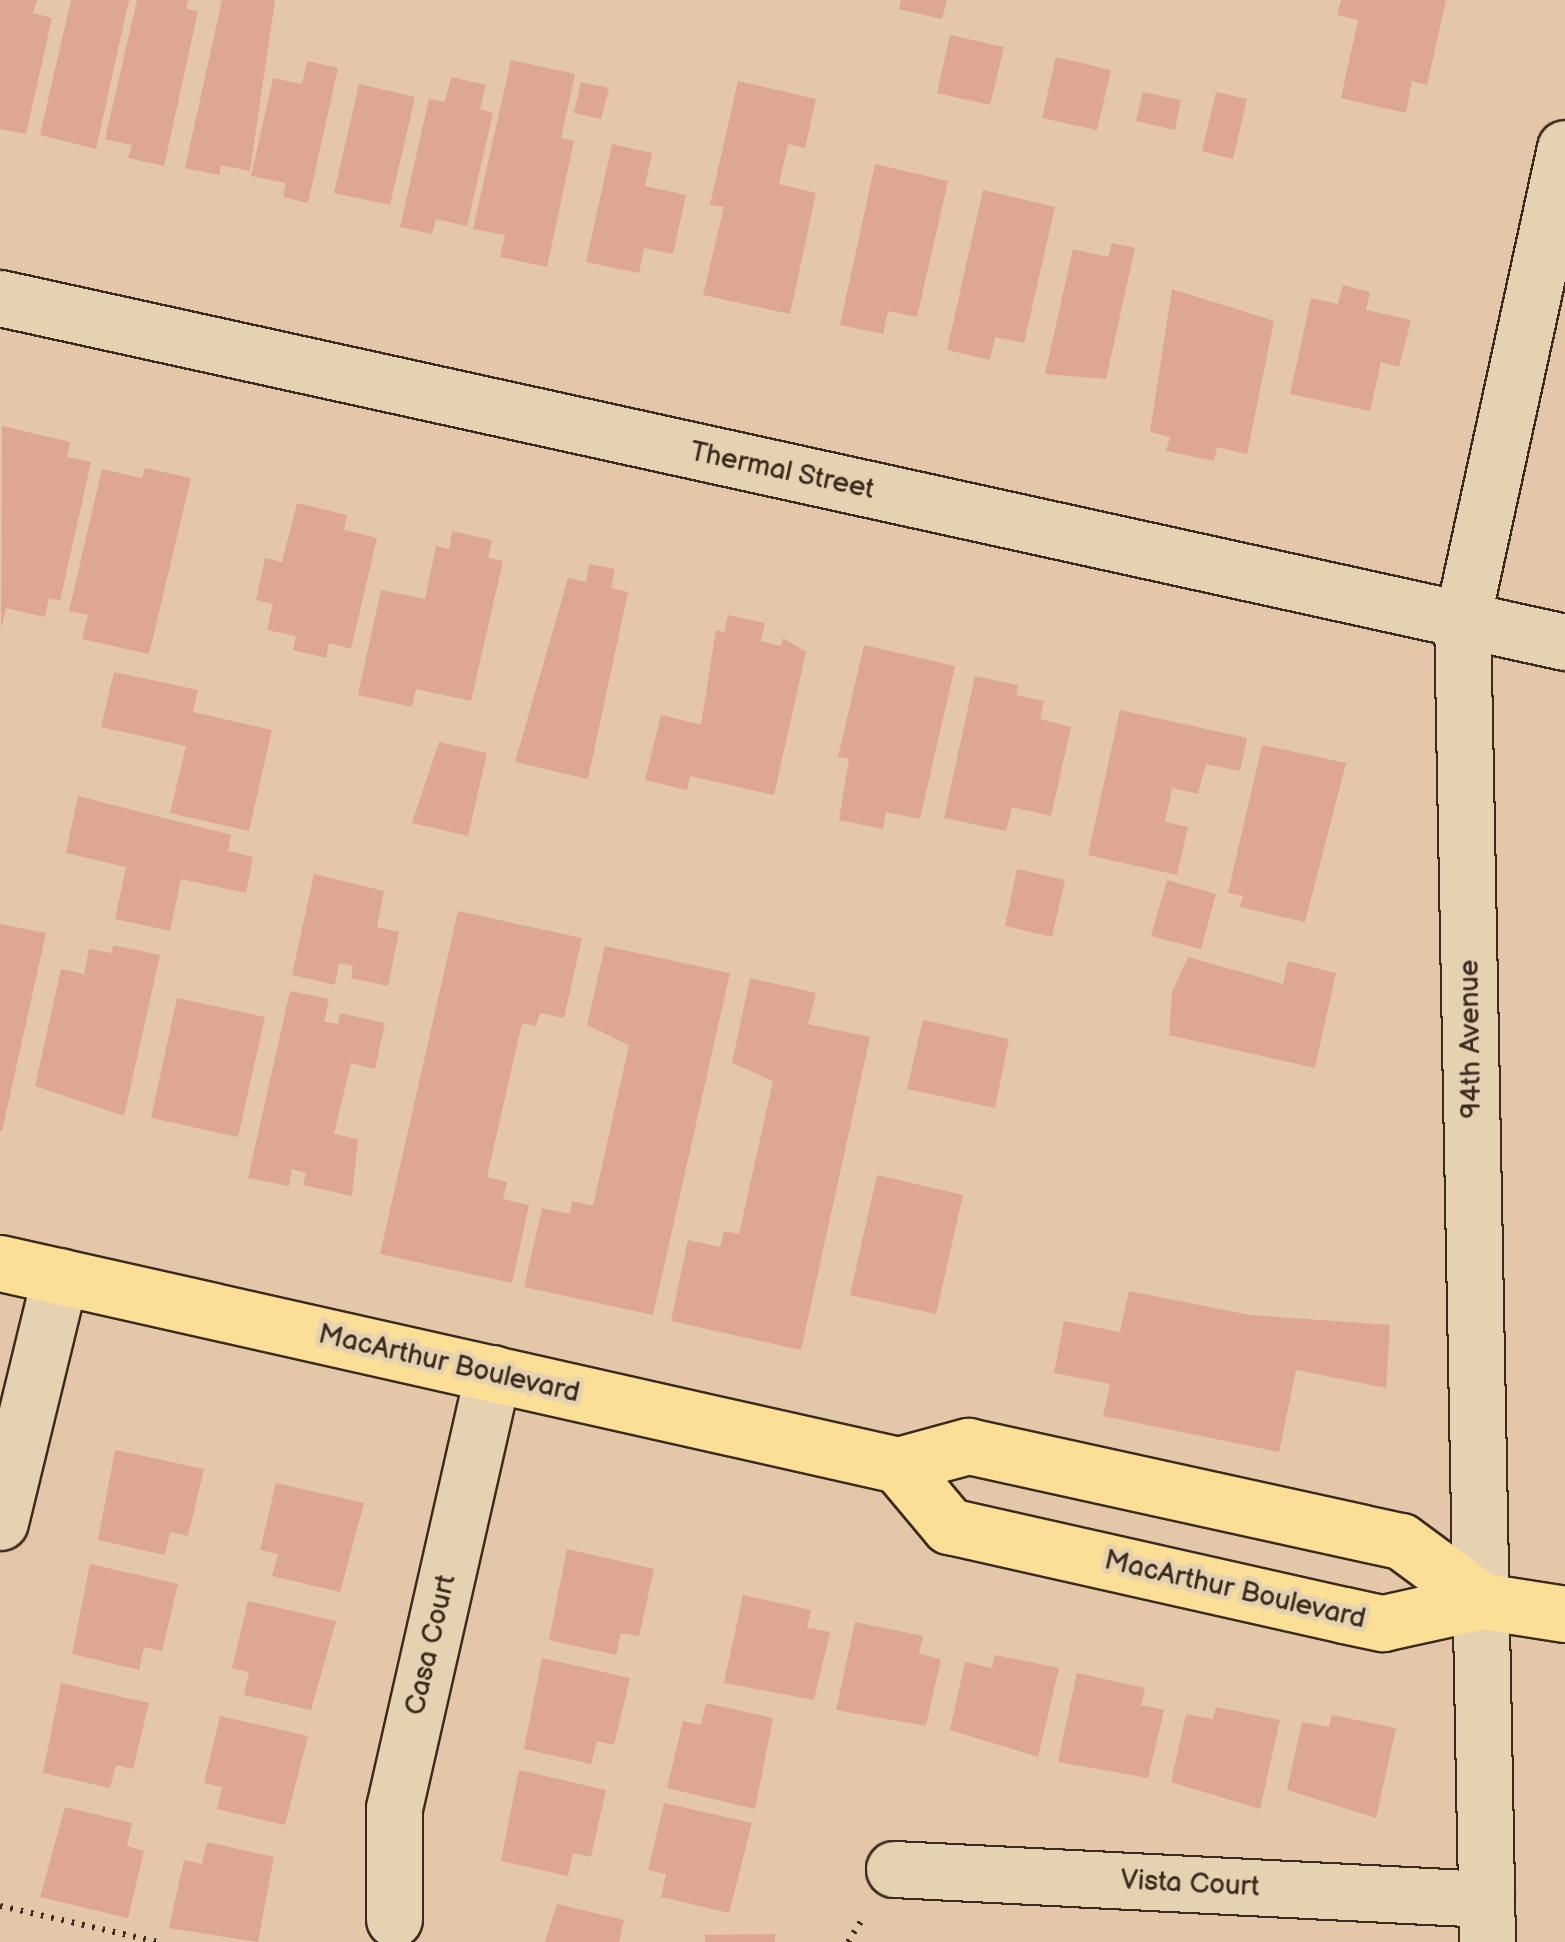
<!DOCTYPE html>
<html>
<head>
<meta charset="utf-8">
<style>
	body { margin:0 }
	#map { position:relative; width:1565px; height:1942px; overflow:hidden; background:#e4c6a8; font-family:"Balsamiq Sans",sans-serif }
	div>[style] { position:absolute }
	[style*='--x'] { left:calc(var(--x)*1px); top:calc(var(--y)*1px); width:calc(var(--w)*1px); rotate:calc(var(--a)*1deg) }
	.building>* { inset:0; background:#dea794 }
	.path>* { height:6px; margin-top:-3px; transform-origin:0; background:repeating-linear-gradient(90deg,#3b2a1e 0 2.5px,transparent 0 10.5px) }
	.roads { filter:drop-shadow(2px 0 #3b2a1e) drop-shadow(-2px 0 #3b2a1e) drop-shadow(0 2px #3b2a1e) drop-shadow(0 -2px #3b2a1e) }
	.minor>* { height:55px; margin:-27.5px; padding:0 27.5px; transform-origin:27.5px; border-radius:27.5px; background:#e5d2b0 }
	.major>* { height:55px; margin:-27.5px; padding:0 27.5px; transform-origin:27.5px; border-radius:27.5px; background:#fbdf96 }
	span { translate:-50% -50%; white-space:nowrap; text-align:center; line-height:1.15; -webkit-text-stroke:10px #e5d2b0; paint-order:stroke }
	.street-label { font-size:28px; color:#3b2a1e }
</style>
</head>
<body>
<div id="map">
	<div class="building">
		<div style="clip-path:polygon(0 0,37px 0,33px 13px,52px 18px,26px 134px,0 129px)"></div>
		<div style="clip-path:polygon(71px 0,129px 0,96px 149px,40px 135px)"></div>
		<div style="clip-path:polygon(137px 0,188px 0,186px 9px,198px 11px,164px 166px,128px 158px,132px 145px,105px 139px)"></div>
		<div style="clip-path:polygon(222px 0,275px 0,250px 171px,221px 165px,219px 175px,185px 168px)"></div>
		<div style="clip-path:polygon(901px 0,947px 0,942px 19px,899px 9px)"></div>
		<div style="clip-path:polygon(1341px 0,1446px 0,1427px 85px,1412px 81px,1406px 113px,1341px 98px,1358px 20px,1337px 15px)"></div>
		<div style="clip-path:polygon(950px 35px,1004px 47px,990px 105px,937px 93px)"></div>
		<div style="clip-path:polygon(1056px 57px,1111px 70px,1097px 130px,1042px 118px)"></div>
		<div style="clip-path:polygon(511px 60px,575px 74px,561px 138px,574px 141px,547px 267px,500px 257px,505px 235px,473px 229px)"></div>
		<div style="clip-path:polygon(307px 61px,338px 68px,308px 203px,283px 197px,286px 183px,251px 176px,273px 78px,302px 84px)"></div>
		<div style="clip-path:polygon(451px 77px,486px 85px,480px 109px,493px 113px,467px 226px,436px 219px,432px 234px,400px 227px,429px 99px,445px 102px)"></div>
		<div style="clip-path:polygon(738px 81px,816px 99px,805px 148px,788px 144px,779px 184px,816px 193px,790px 314px,703px 295px,724px 207px,710px 205px)"></div>
		<div style="clip-path:polygon(581px 82px,609px 88px,601px 119px,574px 113px)"></div>
		<div style="clip-path:polygon(359px 84px,415px 97px,390px 205px,334px 193px)"></div>
		<div style="clip-path:polygon(1143px 92px,1181px 100px,1175px 130px,1136px 121px)"></div>
		<div style="clip-path:polygon(1216px 92px,1247px 99px,1233px 159px,1202px 151px)"></div>
		<div style="clip-path:polygon(612px 144px,652px 153px,645px 186px,686px 195px,673px 254px,644px 248px,639px 273px,586px 262px)"></div>
		<div style="clip-path:polygon(875px 164px,948px 181px,917px 317px,888px 311px,883px 334px,840px 325px)"></div>
		<div style="clip-path:polygon(983px 190px,1055px 207px,1024px 343px,995px 337px,990px 360px,947px 350px)"></div>
		<div style="clip-path:polygon(1112px 243px,1135px 248px,1106px 379px,1045px 374px,1073px 249px,1108px 257px)"></div>
		<div style="clip-path:polygon(1343px 285px,1370px 292px,1366px 310px,1411px 320px,1399px 367px,1381px 362px,1370px 411px,1290px 394px,1311px 298px,1338px 304px)"></div>
		<div style="clip-path:polygon(1172px 289px,1274px 321px,1247px 454px,1217px 447px,1214px 461px,1166px 451px,1170px 437px,1150px 432px)"></div>
		<div style="clip-path:polygon(2px 426px,70px 442px,67px 457px,91px 462px,60px 601px,49px 598px,45px 617px,6px 608px,1px 629px)"></div>
		<div style="clip-path:polygon(145px 468px,191px 478px,149px 654px,82px 639px,88px 615px,69px 611px,102px 469px,142px 478px)"></div>
		<div style="clip-path:polygon(297px 503px,347px 515px,344px 530px,377px 538px,351px 649px,329px 643px,326px 658px,293px 650px,296px 636px,267px 630px,273px 604px,256px 600px,265px 558px,282px 562px)"></div>
		<div style="clip-path:polygon(452px 531px,492px 540px,488px 558px,503px 561px,471px 701px,416px 689px,412px 707px,358px 695px,381px 590px,425px 599px,436px 546px,449px 549px)"></div>
		<div style="clip-path:polygon(589px 564px,615px 569px,611px 588px,628px 592px,588px 779px,515px 762px,568px 578px,586px 582px)"></div>
		<div style="clip-path:polygon(728px 615px,765px 623px,761px 641px,781px 646px,783px 638px,806px 652px,774px 795px,690px 776px,687px 790px,645px 780px,661px 715px,701px 725px,716px 630px,724px 633px)"></div>
		<div style="clip-path:polygon(864px 645px,955px 666px,920px 819px,886px 812px,883px 829px,839px 820px,849px 759px,838px 757px)"></div>
		<div style="clip-path:polygon(114px 672px,198px 690px,193px 712px,272px 730px,249px 831px,170px 813px,186px 746px,101px 727px)"></div>
		<div style="clip-path:polygon(975px 676px,1018px 685px,1016px 695px,1044px 701px,1040px 719px,1071px 727px,1051px 816px,1012px 807px,1006px 831px,944px 818px)"></div>
		<div style="clip-path:polygon(1120px 710px,1247px 738px,1240px 771px,1206px 764px,1198px 794px,1172px 788px,1165px 822px,1188px 827px,1177px 875px,1088px 855px)"></div>
		<div style="clip-path:polygon(439px 742px,487px 753px,468px 836px,412px 823px)"></div>
		<div style="clip-path:polygon(1262px 745px,1346px 763px,1305px 922px,1240px 907px,1243px 896px,1228px 893px)"></div>
		<div style="clip-path:polygon(78px 796px,231px 835px,228px 851px,253px 857px,246px 893px,181px 879px,170px 931px,115px 919px,126px 867px,66px 853px)"></div>
		<div style="clip-path:polygon(1017px 869px,1065px 880px,1052px 937px,1005px 926px)"></div>
		<div style="clip-path:polygon(314px 874px,384px 891px,377px 927px,399px 932px,388px 986px,351px 978px,353px 966px,339px 963px,335px 985px,292px 975px)"></div>
		<div style="clip-path:polygon(1167px 880px,1216px 894px,1201px 949px,1151px 936px)"></div>
		<div style="clip-path:polygon(458px 911px,582px 938px,564px 1018px,540px 1013px,536px 1026px,522px 1023px,487px 1177px,507px 1182px,503px 1199px,529px 1205px,512px 1283px,380px 1254px)"></div>
		<div style="clip-path:polygon(0 924px,46px 933px,2px 1131px,0 1131px)"></div>
		<div style="clip-path:polygon(113px 945px,160px 955px,124px 1116px,35px 1086px,61px 969px,84px 974px,89px 949px,112px 953px)"></div>
		<div style="clip-path:polygon(605px 946px,730px 973px,653px 1315px,524px 1287px,542px 1208px,570px 1214px,572px 1201px,593px 1206px,629px 1045px,587px 1025px)"></div>
		<div style="clip-path:polygon(1188px 957px,1283px 984px,1288px 961px,1336px 973px,1315px 1068px,1169px 1035px,1172px 992px)"></div>
		<div style="clip-path:polygon(750px 978px,816px 993px,808px 1024px,870px 1037px,801px 1350px,671px 1321px,688px 1240px,720px 1247px,724px 1231px,739px 1234px,773px 1081px,732px 1063px)"></div>
		<div style="clip-path:polygon(290px 991px,329px 999px,324px 1022px,338px 1024px,340px 1013px,385px 1023px,375px 1069px,351px 1063px,334px 1134px,358px 1139px,352px 1196px,303px 1185px,306px 1173px,292px 1169px,289px 1186px,248px 1178px)"></div>
		<div style="clip-path:polygon(177px 998px,265px 1017px,238px 1137px,151px 1118px)"></div>
		<div style="clip-path:polygon(923px 1020px,1009px 1039px,995px 1108px,907px 1089px)"></div>
		<div style="clip-path:polygon(877px 1175px,963px 1195px,936px 1314px,850px 1295px)"></div>
		<div style="clip-path:polygon(1129px 1291px,1250px 1315px,1390px 1325px,1386px 1388px,1296px 1370px,1279px 1452px,1103px 1416px,1110px 1384px,1054px 1373px,1064px 1321px,1120px 1332px)"></div>
		<div style="clip-path:polygon(115px 1450px,204px 1469px,188px 1536px,170px 1532px,165px 1555px,98px 1540px)"></div>
		<div style="clip-path:polygon(276px 1483px,364px 1503px,340px 1592px,272px 1576px,278px 1554px,260px 1550px)"></div>
		<div style="clip-path:polygon(567px 1549px,654px 1569px,639px 1636px,621px 1633px,616px 1655px,549px 1640px)"></div>
		<div style="clip-path:polygon(90px 1564px,178px 1584px,162px 1651px,144px 1647px,139px 1670px,72px 1654px)"></div>
		<div style="clip-path:polygon(743px 1595px,811px 1610px,807px 1628px,830px 1632px,814px 1700px,724px 1683px)"></div>
		<div style="clip-path:polygon(248px 1601px,336px 1621px,311px 1710px,244px 1695px,249px 1672px,232px 1668px)"></div>
		<div style="clip-path:polygon(855px 1622px,923px 1636px,919px 1654px,941px 1659px,926px 1726px,836px 1710px)"></div>
		<div style="clip-path:polygon(995px 1655px,1059px 1668px,1038px 1757px,950px 1730px,965px 1662px,992px 1668px)"></div>
		<div style="clip-path:polygon(542px 1658px,630px 1678px,614px 1745px,597px 1741px,591px 1764px,524px 1749px)"></div>
		<div style="clip-path:polygon(1077px 1673px,1145px 1688px,1141px 1705px,1164px 1710px,1148px 1778px,1058px 1762px)"></div>
		<div style="clip-path:polygon(61px 1683px,149px 1703px,133px 1769px,116px 1765px,110px 1788px,43px 1773px)"></div>
		<div style="clip-path:polygon(706px 1703px,773px 1718px,755px 1809px,667px 1788px,683px 1721px,701px 1725px)"></div>
		<div style="clip-path:polygon(1216px 1707px,1280px 1720px,1260px 1809px,1171px 1782px,1186px 1714px,1213px 1719px)"></div>
		<div style="clip-path:polygon(1332px 1715px,1396px 1728px,1376px 1818px,1287px 1790px,1302px 1722px,1329px 1727px)"></div>
		<div style="clip-path:polygon(220px 1716px,308px 1736px,285px 1825px,217px 1809px,222px 1787px,204px 1783px)"></div>
		<div style="clip-path:polygon(519px 1770px,606px 1790px,591px 1857px,573px 1853px,568px 1876px,501px 1861px)"></div>
		<div style="clip-path:polygon(664px 1803px,752px 1823px,729px 1913px,661px 1897px,666px 1874px,648px 1870px)"></div>
		<div style="clip-path:polygon(65px 1807px,132px 1823px,127px 1846px,144px 1851px,128px 1918px,40px 1897px)"></div>
		<div style="clip-path:polygon(207px 1842px,274px 1857px,258px 1942px,169px 1928px,184px 1860px,202px 1864px)"></div>
		<div style="clip-path:polygon(557px 1904px,624px 1920px,619px 1942px,545px 1942px)"></div>
		<div style="clip-path:polygon(775px 1934px,775px 1942px,705px 1942px,705px 1935px)"></div>
	</div>
	<div class="path">
		<div style="--x:0;--y:1906;--w:163;--a:12.8"></div>
		<div style="--x:848;--y:1942;--w:28;--a:-58"></div>
	</div>
	<div class="roads">
		<div class="minor">
			<div style="--x:0;--y:298;--w:1602;--a:12.4"></div>
			<div style="--x:0;--y:1522;--w:253;--a:-76.3"></div>
			<div style="--x:894;--y:1869;--w:593;--a:2.9"></div>
			<div style="--x:394;--y:1919;--w:111;--a:-90"></div>
			<div style="--x:394;--y:1808;--w:446;--a:-77.2"></div>
			<div style="--x:1487;--y:1942;--w:1322;--a:-91.08"></div>
			<div style="--x:1462;--y:620;--w:483;--a:-77.7"></div>
		</div>
		<div class="major">
			<div style="--x:0;--y:1263;--w:920;--a:12.68"></div>
			<div style="--x:898;--y:1465;--w:73;--a:-15.2"></div>
			<div style="--x:968;--y:1446;--w:443;--a:12.4"></div>
			<div style="--x:1401;--y:1541;--w:101;--a:36.5"></div>
			<div style="--x:898;--y:1465;--w:80;--a:50.1"></div>
			<div style="--x:949;--y:1526;--w:405;--a:12.7"></div>
			<div style="--x:1344;--y:1615;--w:40;--a:12"></div>
			<div style="--x:1383;--y:1623;--w:101;--a:-12.5"></div>
			<div style="--x:1482;--y:1601;--w:84;--a:8.9"></div>
		</div>
	</div>
	<div class="street-label">
		<span style="left:782px;top:471px;rotate:12deg">Thermal Street</span>
		<span style="left:1471px;top:1039px;rotate:-91deg">94th Avenue</span>
		<span style="left:449px;top:1364px;rotate:13deg">MacArthur Boulevard</span>
		<span style="left:1235px;top:1590px;rotate:13deg">MacArthur Boulevard</span>
		<span style="left:431px;top:1645px;rotate:-77deg">Casa Court</span>
		<span style="left:1190px;top:1884px;rotate:3deg">Vista Court</span>
	</div>
</div>
</body>
</html>
